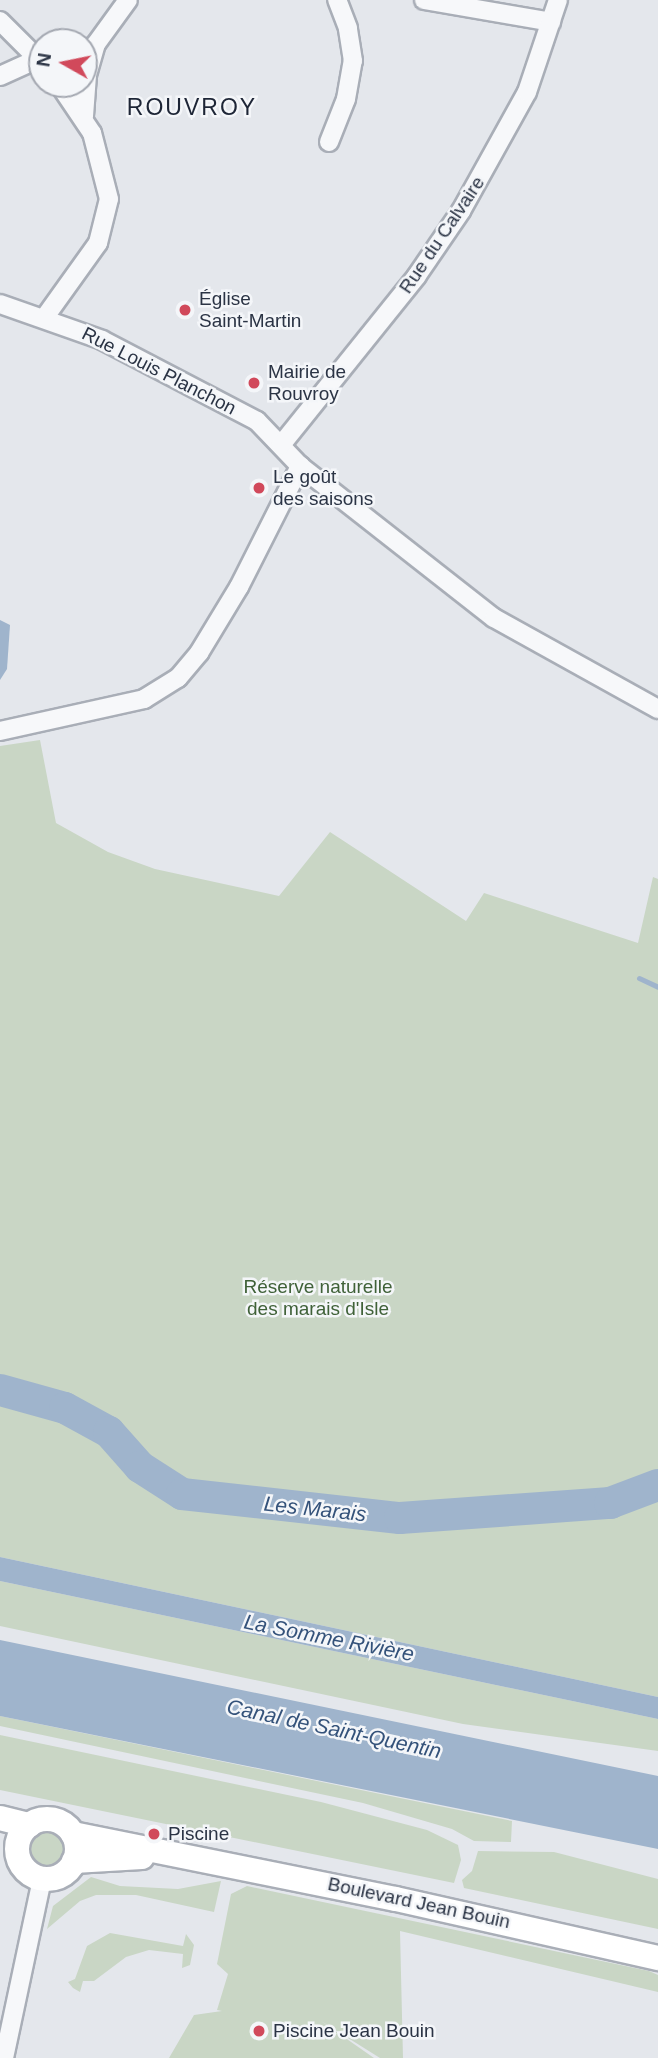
<!DOCTYPE html>
<html>
<head>
<meta charset="utf-8">
<style>
	body { margin:0 }
	#map { position:relative; width:658px; height:2058px; overflow:hidden; background:#e4e7ec; font-family:Helvetica,sans-serif }
	div>[style] { position:absolute }
	[style*='--x'] { left:calc(var(--x)*1px); top:calc(var(--y)*1px); width:calc(var(--w)*1px); rotate:calc(var(--a)*1deg) }
	.green>* { inset:0; background:#c9d6c5 }
	.round { border-radius:50% }
	.water>* { inset:0; background:#9fb4cc }
	.stream>* { height:5px; margin:-2.5px; padding:0 2.5px; transform-origin:2.5px; border-radius:2.5px; background:#9fb4cc }
	.river>* { height:32px; margin:-16px; padding:0 16px; transform-origin:16px; border-radius:16px; background:#9fb4cc }
	.roads { filter:drop-shadow(2px 0 #a9aeb7) drop-shadow(-2px 0 #a9aeb7) drop-shadow(0 2px #a9aeb7) drop-shadow(0 -2px #a9aeb7) }
	.street>* { height:18px; margin:-9px; padding:0 9px; transform-origin:9px; border-radius:9px; background:#f7f8fa }
	.secondary>* { height:24px; margin:-12px; padding:0 12px; transform-origin:12px; border-radius:12px; background:#fff }
	.secondary>.ring { margin:-12px; padding:0; box-sizing:content-box; background:none; border:24px solid #fff; border-radius:50% }
	.dots>* { width:19px; height:19px; translate:-50% -50%; box-sizing:border-box; border:4px solid #f4f6f9; border-radius:50% }
	span { translate:-50% -50%; white-space:nowrap; text-align:center; line-height:1.15; -webkit-text-stroke:5px #f4f6f9; paint-order:stroke }
	.street-label { font-size:19px; color:#2b3445 }
	.poi-label { font-size:19px; color:#2b3445 }
	.left { translate:0 -50%; text-align:left }
	.park-label { font-size:19px; color:#3f6138 }
	.water-label { font-size:21px; color:#34527a; font-style:italic }
	.quarter-label { font-size:23px; color:#1d2536; letter-spacing:2px }
	.north { position:absolute; left:28px; top:28px; width:70px; height:70px; box-sizing:border-box; background:#f4f6f9; border:2px solid #a4a8b1; border-radius:50%; rotate:279deg; font-size:19px; font-weight:700; line-height:28px; text-align:center; color:#2b3445 }
	.north::after { content:''; display:block; margin:auto; width:24px; height:32px; background:#d1495b; clip-path:polygon(50% 0,100% 100%,50% 72%,0 100%) }
</style>
</head>
<body>
<div id="map">
	<div class="green">
		<div style="clip-path:polygon(40px 740px,56px 823px,108px 852px,155px 869px,279px 896px,330px 832px,466px 921px,484px 893px,638px 943px,653px 877px,658px 879px,658px 1697px,0 1557px,0 746px)"></div>
		<div style="clip-path:polygon(0 1581px,658px 1719px,658px 1751px,463px 1724px,0 1626px)"></div>
		<div style="clip-path:polygon(0 1716px,512px 1821px,511px 1842px,474px 1841px,452px 1829px,363px 1803px,0 1726px)"></div>
		<div style="clip-path:polygon(0 1735px,321px 1802px,427px 1830px,458px 1845px,461px 1860px,454px 1883px,0 1790px)"></div>
		<div class="round" style="left:28px;top:1829px;width:38px;height:38px"></div>
		<div style="clip-path:polygon(478px 1851px,554px 1852px,658px 1879px,658px 1929px,464px 1888px,462px 1880px,472px 1871px)"></div>
		<div style="clip-path:polygon(91px 1877px,120px 1886px,178px 1889px,221px 1881px,214px 1912px,136px 1895px,96px 1895px,80px 1901px,47px 1929px,53px 1906px)"></div>
		<div style="clip-path:polygon(247px 1886px,649px 1971px,658px 1975px,658px 1992px,400px 1931px,403px 2058px,380px 2058px,321px 2021px,374px 2058px,169px 2058px,194px 2015px,222px 2011px,217px 2010px,228px 1974px,217px 1964px,231px 1894px)"></div>
		<div style="clip-path:polygon(110px 1933px,183px 1946px,186px 1934px,194px 1945px,190px 1965px,182px 1968px,183px 1954px,149px 1950px,126px 1957px,94px 1981px,83px 1981px,80px 1992px,73px 1988px,68px 1982px,75px 1979px,87px 1946px)"></div>
	</div>
	<div class="water">
		<div style="clip-path:polygon(0 620px,10px 625px,7px 669px,0 680px)"></div>
		<div style="clip-path:polygon(0 1557px,658px 1697px,658px 1719px,0 1581px)"></div>
		<div style="clip-path:polygon(0 1640px,658px 1776px,658px 1849px,0 1716px)"></div>
	</div>
	<div class="stream">
		<div style="--x:639;--y:978;--w:21;--a:25"></div>
	</div>
	<div class="river">
		<div style="--x:0;--y:1390;--w:67;--a:15.5"></div>
		<div style="--x:65;--y:1408;--w:50;--a:28.6"></div>
		<div style="--x:109;--y:1432;--w:47;--a:48.5"></div>
		<div style="--x:140;--y:1467;--w:50;--a:32.7"></div>
		<div style="--x:182;--y:1494;--w:219;--a:6.3"></div>
		<div style="--x:400;--y:1518;--w:211;--a:-4.1"></div>
		<div style="--x:610;--y:1503;--w:51;--a:-20.6"></div>
	</div>
	<div class="roads">
		<div class="street">
			<div style="--x:424;--y:0;--w:129;--a:9.8"></div>
			<div style="--x:0;--y:21;--w:59;--a:45"></div>
			<div style="--x:0;--y:76;--w:46;--a:-24.3"></div>
			<div style="--x:84;--y:116;--w:41;--a:-85.8"></div>
			<div style="--x:87;--y:75;--w:32;--a:-74"></div>
			<div style="--x:96;--y:44;--w:54;--a:-54"></div>
			<div style="--x:329;--y:142;--w:46;--a:-68.4"></div>
			<div style="--x:346;--y:99;--w:39;--a:-80"></div>
			<div style="--x:353;--y:61;--w:33;--a:-99"></div>
			<div style="--x:348;--y:28;--w:30;--a:-111"></div>
			<div style="--x:0;--y:304;--w:108;--a:19.4"></div>
			<div style="--x:102;--y:340;--w:175;--a:27.6"></div>
			<div style="--x:257;--y:421;--w:62;--a:46.3"></div>
			<div style="--x:300;--y:466;--w:246;--a:38.1"></div>
			<div style="--x:494;--y:618;--w:188;--a:29"></div>
			<div style="--x:45;--y:317;--w:91;--a:-54.4"></div>
			<div style="--x:98;--y:243;--w:45;--a:-76"></div>
			<div style="--x:109;--y:199;--w:68;--a:-104.4"></div>
			<div style="--x:92;--y:133;--w:59;--a:-124"></div>
			<div style="--x:281;--y:445;--w:216;--a:-51.2"></div>
			<div style="--x:416;--y:277;--w:80;--a:-55.7"></div>
			<div style="--x:461;--y:211;--w:136;--a:-61"></div>
			<div style="--x:527;--y:92;--w:97;--a:-71.4"></div>
			<div style="--x:0;--y:731;--w:148;--a:-12.5"></div>
			<div style="--x:144;--y:699;--w:40;--a:-32"></div>
			<div style="--x:178;--y:678;--w:33;--a:-50"></div>
			<div style="--x:199;--y:653;--w:77;--a:-58.8"></div>
			<div style="--x:239;--y:587;--w:136;--a:-63.2"></div>
			<div style="--x:4;--y:2058;--w:183;--a:-78"></div>
		</div>
		<div class="secondary">
			<div style="--x:0;--y:1818;--w:30;--a:14"></div>
			<div class="ring" style="left:17px;top:1819px;width:36px;height:36px"></div>
			<div style="--x:73;--y:1834;--w:329;--a:11.4"></div>
			<div style="--x:396;--y:1899;--w:269;--a:12.7"></div>
			<div style="--x:74;--y:1861;--w:68;--a:-3.4"></div>
		</div>
	</div>
	<div class="dots">
		<div style="left:185px;top:310px;background:#d1495b"></div>
		<div style="left:254px;top:383px;background:#d1495b"></div>
		<div style="left:259px;top:488px;background:#d1495b"></div>
		<div style="left:154px;top:1834px;background:#d1495b"></div>
		<div style="left:259px;top:2031px;background:#d1495b"></div>
	</div>
	<div class="street-label">
		<span style="left:442px;top:235px;rotate:-56deg">Rue du Calvaire</span>
		<span style="left:159px;top:371px;rotate:27deg">Rue Louis Planchon</span>
		<span style="left:419px;top:1903px;rotate:12deg">Boulevard Jean Bouin</span>
	</div>
	<div class="poi-label">
		<span class="left" style="left:199px;top:310px">Église<br>Saint-Martin</span>
		<span class="left" style="left:268px;top:383px">Mairie de<br>Rouvroy</span>
		<span class="left" style="left:273px;top:488px">Le goût<br>des saisons</span>
		<span class="left" style="left:168px;top:1834px">Piscine</span>
		<span class="left" style="left:273px;top:2031px">Piscine Jean Bouin</span>
	</div>
	<div class="park-label">
		<span style="left:318px;top:1298px">Réserve naturelle<br>des marais d'Isle</span>
	</div>
	<div class="water-label">
		<span style="left:315px;top:1509px;rotate:6deg">Les Marais</span>
		<span style="left:329px;top:1638px;rotate:11deg">La Somme Rivière</span>
		<span style="left:334px;top:1729px;rotate:12deg">Canal de Saint-Quentin</span>
	</div>
	<div class="quarter-label">
		<span style="left:192px;top:107px">ROUVROY</span>
	</div>
	<div class="north">N</div>
</div>
</body>
</html>
